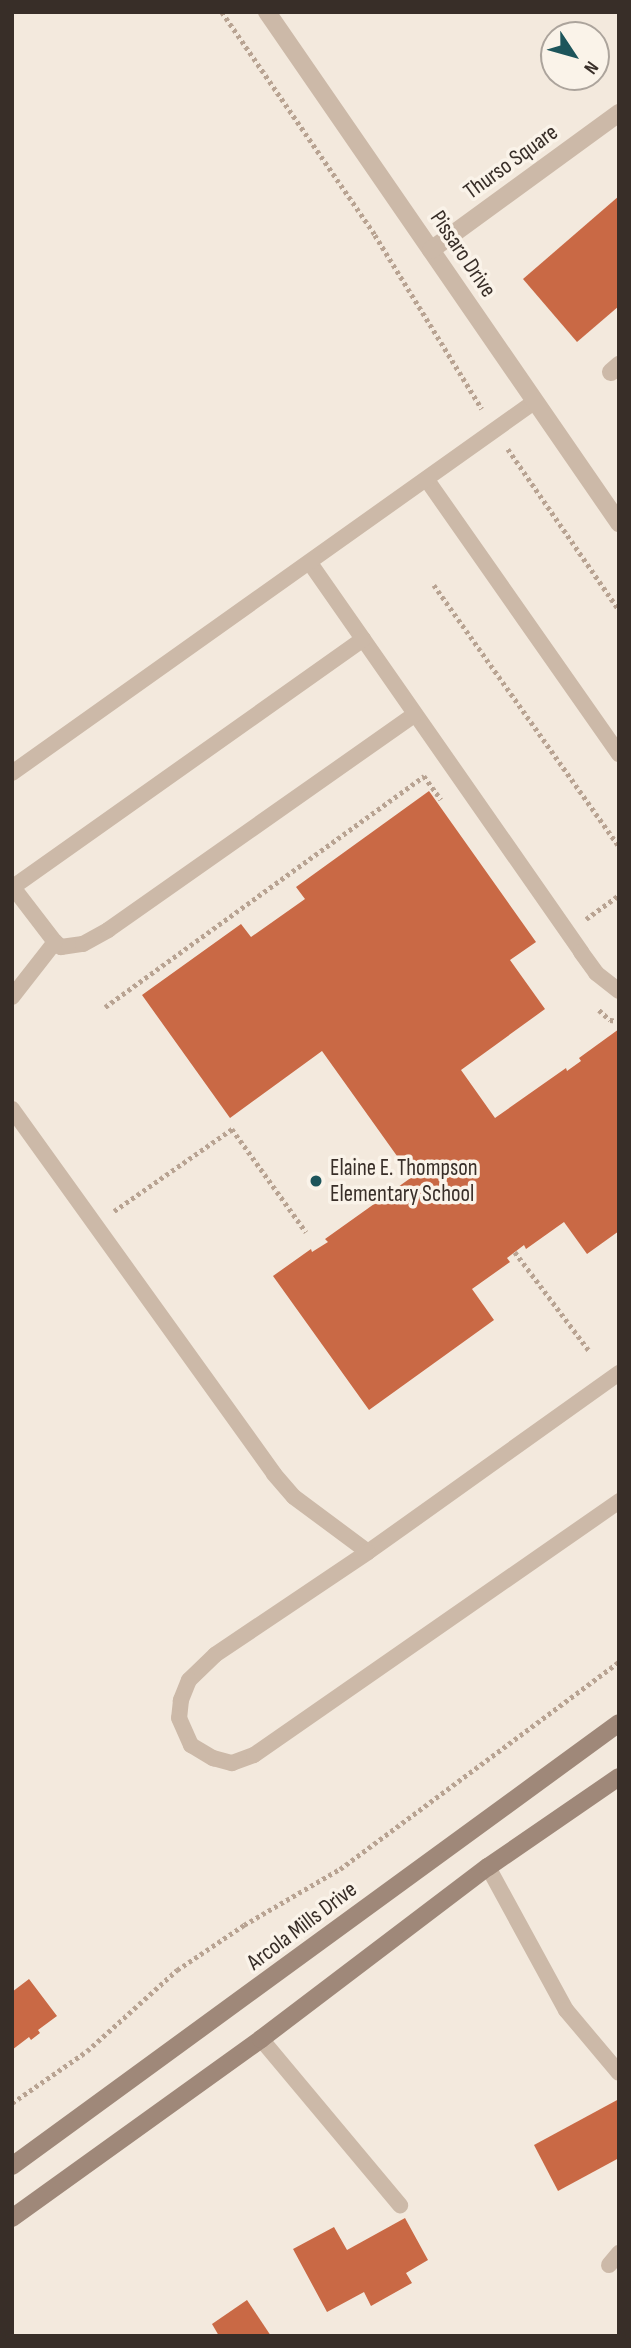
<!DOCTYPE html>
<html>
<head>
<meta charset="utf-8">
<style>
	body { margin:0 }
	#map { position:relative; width:631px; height:2348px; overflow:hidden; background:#f3e9dd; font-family:"Sofia Sans Condensed",sans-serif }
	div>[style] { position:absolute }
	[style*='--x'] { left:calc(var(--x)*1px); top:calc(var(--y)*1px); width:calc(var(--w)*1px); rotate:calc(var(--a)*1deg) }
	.building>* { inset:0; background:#c96945 }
	.path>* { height:4.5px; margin-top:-2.25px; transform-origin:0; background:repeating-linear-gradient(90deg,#b8a392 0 3.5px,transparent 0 7px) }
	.lane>* { height:16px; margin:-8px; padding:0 8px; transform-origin:8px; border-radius:8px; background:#ccb9a8 }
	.street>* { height:18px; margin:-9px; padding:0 9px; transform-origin:9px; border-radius:9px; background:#ccb9a8 }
	.secondary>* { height:18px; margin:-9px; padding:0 9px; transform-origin:9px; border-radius:9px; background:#9f8879 }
	.dots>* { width:19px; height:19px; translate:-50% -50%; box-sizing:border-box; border:4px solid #faf3e9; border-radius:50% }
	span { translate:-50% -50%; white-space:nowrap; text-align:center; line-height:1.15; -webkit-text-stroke:7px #faf3e9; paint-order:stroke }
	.street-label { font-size:23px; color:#382e28 }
	.poi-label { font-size:23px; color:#382e28 }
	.left { translate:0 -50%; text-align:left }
	.frame { position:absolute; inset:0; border:14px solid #382e28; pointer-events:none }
	.north { position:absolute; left:540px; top:21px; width:70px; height:70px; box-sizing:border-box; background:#faf3e9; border:2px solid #aca49c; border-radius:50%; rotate:126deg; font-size:19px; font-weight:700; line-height:28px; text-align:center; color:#382e28 }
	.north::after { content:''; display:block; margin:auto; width:24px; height:32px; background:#1d555b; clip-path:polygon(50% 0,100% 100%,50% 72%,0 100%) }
</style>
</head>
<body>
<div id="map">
	<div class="building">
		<div style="clip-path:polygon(619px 196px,619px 306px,577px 342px,523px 279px)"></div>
		<div style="clip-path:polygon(429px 791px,536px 942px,510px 960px,545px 1009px,461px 1070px,495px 1118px,566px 1068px,567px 1071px,581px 1061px,579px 1058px,619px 1029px,619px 1231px,587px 1254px,564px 1222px,526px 1249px,524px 1245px,507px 1258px,510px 1262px,472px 1289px,494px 1320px,369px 1410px,273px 1276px,311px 1249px,312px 1252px,328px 1242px,325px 1239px,412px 1177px,322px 1051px,230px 1118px,142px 995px,241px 924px,251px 937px,305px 899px,296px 887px)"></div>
		<div style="clip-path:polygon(29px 1979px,57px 2016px,38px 2030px,40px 2033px,31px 2040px,29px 2037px,12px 2050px,12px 1992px)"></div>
		<div style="clip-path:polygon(619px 2099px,619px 2158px,558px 2191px,534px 2145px)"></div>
		<div style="clip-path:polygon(405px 2218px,428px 2260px,406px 2273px,412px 2283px,371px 2306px,364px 2292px,327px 2312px,293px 2249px,334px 2227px,347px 2250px)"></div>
		<div style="clip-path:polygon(247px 2300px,271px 2336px,219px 2336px,212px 2324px)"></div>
	</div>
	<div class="path">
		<div style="--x:222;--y:12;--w:270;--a:55.5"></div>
		<div style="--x:375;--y:235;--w:204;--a:58.4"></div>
		<div style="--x:508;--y:449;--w:196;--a:55.4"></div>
		<div style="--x:434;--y:585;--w:320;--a:54.7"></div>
		<div style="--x:586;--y:919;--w:41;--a:-36"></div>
		<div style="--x:105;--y:1007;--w:394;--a:-35.9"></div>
		<div style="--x:424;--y:776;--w:29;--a:54"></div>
		<div style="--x:599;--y:1010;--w:15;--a:42"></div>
		<div style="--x:610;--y:1020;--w:9;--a:6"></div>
		<div style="--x:114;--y:1211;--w:144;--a:-34.8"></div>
		<div style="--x:232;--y:1129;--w:127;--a:54.3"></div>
		<div style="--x:515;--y:1252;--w:125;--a:53.1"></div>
		<div style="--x:12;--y:2103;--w:91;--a:-34.7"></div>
		<div style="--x:87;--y:2051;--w:121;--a:-42"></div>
		<div style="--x:177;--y:1970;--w:81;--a:-33.9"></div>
		<div style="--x:244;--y:1925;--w:111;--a:-30.3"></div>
		<div style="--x:340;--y:1869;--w:347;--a:-36.6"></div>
	</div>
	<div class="lane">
		<div style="--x:427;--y:480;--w:335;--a:55"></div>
		<div style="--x:310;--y:563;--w:474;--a:55.1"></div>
		<div style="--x:581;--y:952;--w:26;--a:54"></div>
		<div style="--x:596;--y:973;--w:29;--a:38"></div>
		<div style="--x:12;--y:773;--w:640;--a:-35.4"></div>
		<div style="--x:12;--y:886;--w:71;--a:52.5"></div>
		<div style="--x:55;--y:942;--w:8;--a:40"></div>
		<div style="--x:61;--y:947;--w:22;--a:-8"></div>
		<div style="--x:83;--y:944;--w:29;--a:-29"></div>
		<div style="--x:108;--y:930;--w:375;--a:-35.1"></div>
		<div style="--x:13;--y:887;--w:429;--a:-35.3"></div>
		<div style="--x:12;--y:997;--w:70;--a:-52"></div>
		<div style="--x:12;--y:1109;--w:449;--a:54.3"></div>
		<div style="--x:274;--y:1474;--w:30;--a:49"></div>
		<div style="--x:294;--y:1497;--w:92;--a:36.6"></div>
		<div style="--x:619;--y:1373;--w:308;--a:144.5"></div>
		<div style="--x:368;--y:1552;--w:184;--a:146.1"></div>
		<div style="--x:215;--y:1655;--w:36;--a:136"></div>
		<div style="--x:189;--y:1680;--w:22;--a:112"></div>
		<div style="--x:181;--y:1700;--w:18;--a:96"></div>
		<div style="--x:179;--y:1718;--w:30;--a:66"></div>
		<div style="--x:191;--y:1745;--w:26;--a:31"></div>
		<div style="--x:213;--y:1758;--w:20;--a:15"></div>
		<div style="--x:232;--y:1763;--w:23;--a:-20"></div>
		<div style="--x:254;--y:1755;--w:445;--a:-34.8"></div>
		<div style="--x:488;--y:1867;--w:163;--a:61.4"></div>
		<div style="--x:566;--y:2010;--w:82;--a:49.9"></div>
		<div style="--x:261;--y:2039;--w:217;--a:50.1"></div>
		<div style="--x:609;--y:2265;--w:16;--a:-50"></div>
	</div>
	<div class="street">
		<div style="--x:267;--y:12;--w:621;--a:55.44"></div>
		<div style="--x:431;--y:250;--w:233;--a:-36.1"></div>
		<div style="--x:611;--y:372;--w:11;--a:-41"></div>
	</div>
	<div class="secondary">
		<div style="--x:12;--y:2166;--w:751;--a:-36.12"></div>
		<div style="--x:12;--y:2218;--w:307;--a:-35.7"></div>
		<div style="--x:261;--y:2039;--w:285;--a:-37.2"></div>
		<div style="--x:488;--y:1867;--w:159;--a:-34.5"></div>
	</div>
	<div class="dots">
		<div style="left:316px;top:1181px;background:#1d555b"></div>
	</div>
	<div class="street-label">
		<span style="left:511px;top:162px;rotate:-36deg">Thurso Square</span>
		<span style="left:463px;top:254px;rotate:56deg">Pissaro Drive</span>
		<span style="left:302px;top:1926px;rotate:-37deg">Arcola Mills Drive</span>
	</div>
	<div class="poi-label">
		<span class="left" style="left:330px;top:1181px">Elaine E. Thompson<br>Elementary School</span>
	</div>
	<div class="frame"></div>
	<div class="north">N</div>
</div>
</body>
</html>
